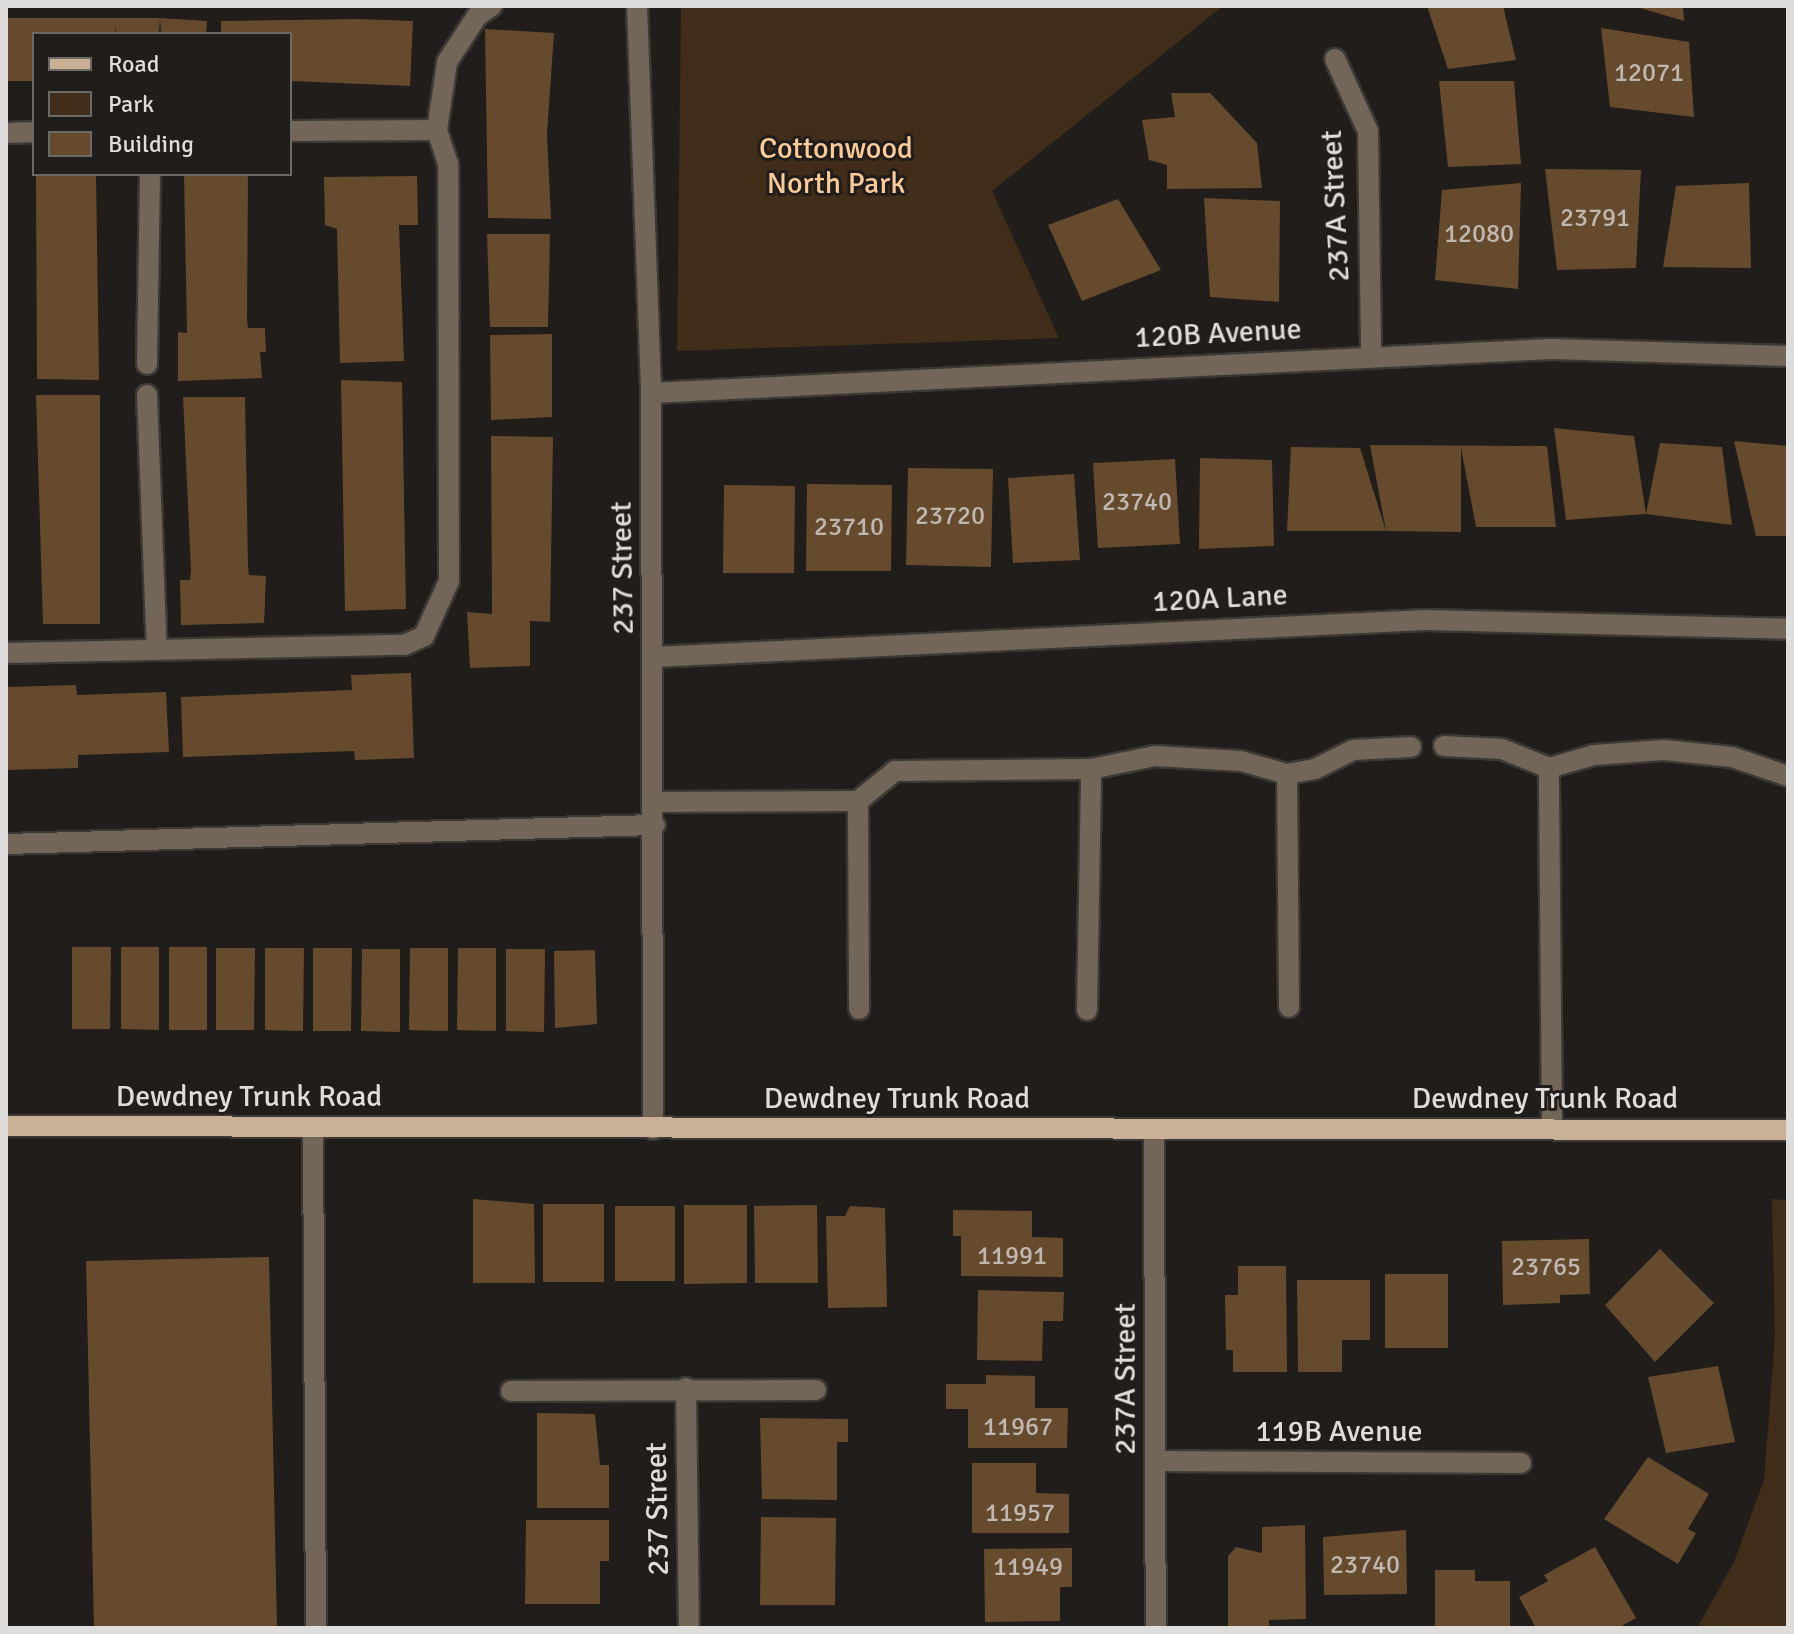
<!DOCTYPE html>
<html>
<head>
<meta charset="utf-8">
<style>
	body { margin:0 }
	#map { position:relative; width:1794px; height:1634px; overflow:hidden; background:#201d1a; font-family:Signika,sans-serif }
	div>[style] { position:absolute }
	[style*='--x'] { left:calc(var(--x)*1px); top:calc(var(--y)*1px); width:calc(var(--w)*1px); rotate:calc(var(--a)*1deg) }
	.green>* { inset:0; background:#402d1a }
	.building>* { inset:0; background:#654a2e }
	.roads { filter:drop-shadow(2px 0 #3b3835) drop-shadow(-2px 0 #3b3835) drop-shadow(0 2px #3b3835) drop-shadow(0 -2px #3b3835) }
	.minor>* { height:20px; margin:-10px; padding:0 10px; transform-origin:10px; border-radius:10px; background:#726659 }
	.major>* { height:20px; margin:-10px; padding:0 10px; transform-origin:10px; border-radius:10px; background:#cab096 }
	span { translate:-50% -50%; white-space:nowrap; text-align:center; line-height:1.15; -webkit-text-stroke:6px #201d1a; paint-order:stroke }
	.number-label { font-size:26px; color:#c0b8b0 }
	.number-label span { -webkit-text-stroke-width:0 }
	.park-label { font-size:30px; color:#fccb99 }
	.street-label { font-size:30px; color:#dfdddb }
	.frame { position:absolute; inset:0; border:8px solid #dfdddb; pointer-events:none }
	.legend { position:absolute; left:32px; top:32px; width:260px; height:144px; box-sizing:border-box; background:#201d1a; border:2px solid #6c6a67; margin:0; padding:10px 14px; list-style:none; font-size:24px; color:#dfdddb }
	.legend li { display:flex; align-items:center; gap:16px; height:40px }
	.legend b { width:40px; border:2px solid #6c6a67 }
</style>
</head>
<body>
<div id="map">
	<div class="green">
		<div style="clip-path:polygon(681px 6px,1223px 6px,992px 191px,1059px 338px,677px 351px)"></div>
		<div style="clip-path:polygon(1772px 1199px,1788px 1200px,1788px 1628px,1697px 1628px,1734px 1562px,1764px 1480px,1775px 1336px)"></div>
	</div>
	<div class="building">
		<div style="clip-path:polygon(1427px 6px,1503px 6px,1516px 60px,1448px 69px)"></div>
		<div style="clip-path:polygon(1637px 6px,1683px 6px,1684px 21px,1637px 7px)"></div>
		<div style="clip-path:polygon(6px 18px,160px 18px,159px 34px,116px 34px,115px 25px,115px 34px,34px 34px,34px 81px,6px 81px)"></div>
		<div style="clip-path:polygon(160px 18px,207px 21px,206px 34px,161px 34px)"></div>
		<div style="clip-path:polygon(358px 19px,413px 21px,410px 86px,290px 81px,290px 34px,221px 34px,221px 21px)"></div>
		<div style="clip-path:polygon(1601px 28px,1689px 42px,1694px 117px,1610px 107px)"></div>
		<div style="clip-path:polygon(485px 29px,554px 33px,547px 134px,551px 219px,488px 218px)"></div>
		<div style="clip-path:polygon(1439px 81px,1514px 81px,1521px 164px,1448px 167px)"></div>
		<div style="clip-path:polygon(1171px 93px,1210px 93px,1257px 143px,1262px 188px,1167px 189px,1167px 165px,1149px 160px,1142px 120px,1175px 117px)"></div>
		<div style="clip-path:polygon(1545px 169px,1641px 170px,1636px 268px,1557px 270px)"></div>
		<div style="clip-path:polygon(36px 174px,96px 174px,99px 380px,37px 379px)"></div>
		<div style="clip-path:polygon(184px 174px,248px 174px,247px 320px,248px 328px,265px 328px,266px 352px,260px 352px,262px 378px,178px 381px,178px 332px,187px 333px)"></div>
		<div style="clip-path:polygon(417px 176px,418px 225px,399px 225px,404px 361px,340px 363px,337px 229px,325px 225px,324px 177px)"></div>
		<div style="clip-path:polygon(1521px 183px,1518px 289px,1435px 280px,1442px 190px)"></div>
		<div style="clip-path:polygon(1749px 183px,1751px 268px,1663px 267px,1676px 186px)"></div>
		<div style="clip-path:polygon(1204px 198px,1280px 201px,1279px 302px,1210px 297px)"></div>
		<div style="clip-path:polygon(1118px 199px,1161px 270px,1082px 301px,1048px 225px)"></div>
		<div style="clip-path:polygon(487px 234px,550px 234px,548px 327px,490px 327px)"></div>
		<div style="clip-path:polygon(552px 334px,552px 417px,491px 420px,490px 335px)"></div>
		<div style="clip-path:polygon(341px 380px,402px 382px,406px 609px,345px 611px)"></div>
		<div style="clip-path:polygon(36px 395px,100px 395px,100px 624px,43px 624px)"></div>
		<div style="clip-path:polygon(183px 397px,245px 397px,248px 566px,249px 575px,266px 576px,264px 623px,181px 625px,180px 580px,190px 580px,191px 570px)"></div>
		<div style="clip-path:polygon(1554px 428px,1634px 436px,1646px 514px,1566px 520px)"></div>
		<div style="clip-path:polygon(491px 436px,553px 437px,550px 622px,530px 621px,530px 666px,470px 668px,467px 612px,492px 614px)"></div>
		<div style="clip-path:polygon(1734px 441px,1788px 446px,1788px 536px,1756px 536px)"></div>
		<div style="clip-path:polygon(1660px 443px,1722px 447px,1732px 525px,1646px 514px)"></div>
		<div style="clip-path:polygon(1370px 445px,1547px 446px,1556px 527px,1476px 527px,1461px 448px,1461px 532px,1386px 531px)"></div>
		<div style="clip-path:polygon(1291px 447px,1360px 448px,1386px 531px,1287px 531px)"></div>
		<div style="clip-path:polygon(1200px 458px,1272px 460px,1274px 546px,1199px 549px)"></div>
		<div style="clip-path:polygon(1175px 459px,1180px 544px,1098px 548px,1093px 463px)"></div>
		<div style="clip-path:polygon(908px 468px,993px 469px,991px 567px,906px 565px)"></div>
		<div style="clip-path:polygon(1074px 474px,1080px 560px,1013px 563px,1008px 478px)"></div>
		<div style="clip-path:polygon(807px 484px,892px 485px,891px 571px,806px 571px)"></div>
		<div style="clip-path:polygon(724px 485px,795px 486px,794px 573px,723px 573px)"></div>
		<div style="clip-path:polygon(411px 673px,414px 758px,355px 760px,354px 751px,183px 757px,181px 697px,352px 690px,351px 675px)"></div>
		<div style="clip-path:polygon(76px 685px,77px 695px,166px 692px,169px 752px,78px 755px,78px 768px,6px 770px,6px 687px)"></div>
		<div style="clip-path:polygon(72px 947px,111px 947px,110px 1029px,72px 1029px)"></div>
		<div style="clip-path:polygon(121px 947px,159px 947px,159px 1030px,121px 1029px)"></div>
		<div style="clip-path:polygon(169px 947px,207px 947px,207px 1030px,169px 1030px)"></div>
		<div style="clip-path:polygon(216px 948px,255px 948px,254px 1030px,216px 1030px)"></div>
		<div style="clip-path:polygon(265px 948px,304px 948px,303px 1031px,265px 1030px)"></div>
		<div style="clip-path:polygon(313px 948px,352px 948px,351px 1031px,313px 1031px)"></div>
		<div style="clip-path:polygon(410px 948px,448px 948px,448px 1031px,409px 1030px)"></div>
		<div style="clip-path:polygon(458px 948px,496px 948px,496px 1031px,457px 1030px)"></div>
		<div style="clip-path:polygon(362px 949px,400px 949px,400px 1032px,361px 1031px)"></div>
		<div style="clip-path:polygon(506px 949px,545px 949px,544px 1032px,506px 1031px)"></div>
		<div style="clip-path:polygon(595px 950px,597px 1024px,555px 1028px,554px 951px)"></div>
		<div style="clip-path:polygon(473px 1199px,534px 1204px,535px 1283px,473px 1283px)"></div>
		<div style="clip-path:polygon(543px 1204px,604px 1204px,604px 1282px,543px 1282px)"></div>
		<div style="clip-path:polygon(684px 1205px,747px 1205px,747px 1283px,684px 1284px)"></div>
		<div style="clip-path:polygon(817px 1205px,818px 1283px,755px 1283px,754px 1206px)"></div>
		<div style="clip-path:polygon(615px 1206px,675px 1206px,675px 1281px,615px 1281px)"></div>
		<div style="clip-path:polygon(850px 1206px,885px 1208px,887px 1307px,828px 1308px,826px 1216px,845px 1216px)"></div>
		<div style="clip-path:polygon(953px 1210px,1032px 1211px,1032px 1237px,1063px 1238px,1063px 1277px,961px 1276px,961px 1236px,953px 1236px)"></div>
		<div style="clip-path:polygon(1589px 1239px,1590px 1294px,1560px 1295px,1560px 1303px,1503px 1305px,1502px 1241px)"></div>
		<div style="clip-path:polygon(1660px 1249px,1714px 1303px,1655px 1362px,1605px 1305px)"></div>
		<div style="clip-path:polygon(269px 1257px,277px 1628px,94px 1628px,86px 1261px)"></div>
		<div style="clip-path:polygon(1238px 1266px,1286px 1266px,1287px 1372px,1233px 1372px,1233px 1350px,1226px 1350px,1225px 1295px,1238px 1295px)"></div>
		<div style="clip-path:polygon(1385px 1274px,1448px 1274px,1448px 1348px,1385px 1348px)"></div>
		<div style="clip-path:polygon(1297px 1280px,1370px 1280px,1370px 1340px,1342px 1340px,1342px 1372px,1298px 1372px)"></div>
		<div style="clip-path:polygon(978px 1290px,1064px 1292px,1063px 1321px,1043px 1321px,1042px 1361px,977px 1360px)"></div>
		<div style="clip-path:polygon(1718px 1366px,1735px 1442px,1666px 1453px,1648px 1377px)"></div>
		<div style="clip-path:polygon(986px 1375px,1035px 1376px,1035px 1408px,1068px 1408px,1067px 1448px,968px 1448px,968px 1409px,946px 1409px,946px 1384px,986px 1384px)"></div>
		<div style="clip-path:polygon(537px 1413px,595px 1414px,600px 1465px,609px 1465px,609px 1508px,537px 1508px)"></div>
		<div style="clip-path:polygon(760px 1418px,848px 1419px,848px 1442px,837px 1442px,837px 1500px,762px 1499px)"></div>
		<div style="clip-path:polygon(1648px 1457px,1709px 1494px,1688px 1529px,1696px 1533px,1678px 1564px,1604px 1519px)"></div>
		<div style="clip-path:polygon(972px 1463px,1036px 1463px,1036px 1493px,1069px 1494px,1069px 1533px,972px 1533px)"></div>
		<div style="clip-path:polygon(761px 1517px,836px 1518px,835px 1605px,760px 1605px)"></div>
		<div style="clip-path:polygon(526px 1520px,609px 1520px,609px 1561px,600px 1561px,600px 1604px,525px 1604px)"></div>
		<div style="clip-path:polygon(1305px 1525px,1306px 1619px,1269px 1620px,1269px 1628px,1228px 1628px,1228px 1556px,1236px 1547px,1262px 1553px,1262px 1527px)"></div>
		<div style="clip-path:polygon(1406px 1530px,1407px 1594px,1324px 1595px,1323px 1537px)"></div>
		<div style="clip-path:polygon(1595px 1547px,1636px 1618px,1618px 1628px,1536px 1628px,1519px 1597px,1548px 1581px,1544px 1575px)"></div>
		<div style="clip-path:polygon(1072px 1548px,1072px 1587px,1060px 1587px,1060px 1621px,985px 1622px,984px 1549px)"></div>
		<div style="clip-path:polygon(1435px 1570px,1475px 1570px,1475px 1581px,1510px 1581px,1510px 1628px,1435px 1628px)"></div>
	</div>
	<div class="roads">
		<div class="minor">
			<div style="--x:637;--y:6;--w:387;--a:87.9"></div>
			<div style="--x:651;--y:393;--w:736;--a:89.84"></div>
			<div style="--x:1335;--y:59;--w:79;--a:65.4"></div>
			<div style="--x:1368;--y:131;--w:226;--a:89.2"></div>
			<div style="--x:290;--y:131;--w:147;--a:-0.4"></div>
			<div style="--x:437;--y:130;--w:69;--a:-81.6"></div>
			<div style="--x:447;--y:62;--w:55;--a:-56.9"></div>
			<div style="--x:477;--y:16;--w:18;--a:-34"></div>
			<div style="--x:6;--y:133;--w:28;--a:-2"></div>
			<div style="--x:147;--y:364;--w:190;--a:-89.1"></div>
			<div style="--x:651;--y:393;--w:901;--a:-2.8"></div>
			<div style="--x:1551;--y:349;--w:237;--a:1.7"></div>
			<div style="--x:147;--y:395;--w:255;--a:87.8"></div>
			<div style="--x:6;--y:653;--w:398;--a:-1.2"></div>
			<div style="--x:404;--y:645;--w:22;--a:-24"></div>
			<div style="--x:424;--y:636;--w:60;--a:-65.6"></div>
			<div style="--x:449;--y:581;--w:417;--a:-90.1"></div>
			<div style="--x:448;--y:164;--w:36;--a:-108"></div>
			<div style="--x:654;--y:657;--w:772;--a:-2.75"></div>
			<div style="--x:1425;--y:620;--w:363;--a:1.4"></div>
			<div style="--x:1444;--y:746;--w:58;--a:3"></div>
			<div style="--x:1502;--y:749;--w:51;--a:22"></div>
			<div style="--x:1287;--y:774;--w:233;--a:89.5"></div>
			<div style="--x:858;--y:801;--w:208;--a:89.7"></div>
			<div style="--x:655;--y:802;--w:203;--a:-0.3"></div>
			<div style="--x:858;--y:801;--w:48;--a:-39"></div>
			<div style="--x:895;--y:771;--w:196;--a:-0.6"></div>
			<div style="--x:1091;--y:769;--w:65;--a:-11.5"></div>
			<div style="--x:1155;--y:756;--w:86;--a:3.3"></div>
			<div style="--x:1241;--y:761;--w:48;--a:15.8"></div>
			<div style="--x:1287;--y:774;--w:28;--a:-10"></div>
			<div style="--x:1315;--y:769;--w:42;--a:-26.6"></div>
			<div style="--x:1353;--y:750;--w:58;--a:-3"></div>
			<div style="--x:6;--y:844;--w:649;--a:-1.68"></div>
			<div style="--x:1087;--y:1010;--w:241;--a:-89"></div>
			<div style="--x:313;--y:1128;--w:500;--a:89.66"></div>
			<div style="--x:1154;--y:1129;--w:499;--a:89.8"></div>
			<div style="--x:1552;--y:1129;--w:361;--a:-90.5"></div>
			<div style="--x:1549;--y:768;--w:47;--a:-16.1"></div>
			<div style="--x:1594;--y:755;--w:70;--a:-4.1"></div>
			<div style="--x:1664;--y:750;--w:68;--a:5.9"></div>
			<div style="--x:1732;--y:757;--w:59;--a:18.7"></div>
			<div style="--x:686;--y:1388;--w:240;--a:89.3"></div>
			<div style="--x:511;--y:1391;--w:305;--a:-0.2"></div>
			<div style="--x:1156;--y:1461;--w:365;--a:0.3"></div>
		</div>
		<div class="major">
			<div style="--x:6;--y:1126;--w:1782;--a:0.13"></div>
		</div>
	</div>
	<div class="number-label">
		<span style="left:1649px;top:74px">12071</span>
		<span style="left:1595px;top:219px">23791</span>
		<span style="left:1479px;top:235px">12080</span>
		<span style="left:1137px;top:503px">23740</span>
		<span style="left:950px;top:517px">23720</span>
		<span style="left:849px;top:528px">23710</span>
		<span style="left:1012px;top:1257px">11991</span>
		<span style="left:1546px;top:1268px">23765</span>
		<span style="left:1018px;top:1428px">11967</span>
		<span style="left:1020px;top:1514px">11957</span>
		<span style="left:1365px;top:1566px">23740</span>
		<span style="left:1028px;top:1568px">11949</span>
	</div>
	<div class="park-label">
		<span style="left:836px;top:166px">Cottonwood<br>North Park</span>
	</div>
	<div class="street-label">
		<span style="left:1336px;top:206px;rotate:-93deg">237A Street</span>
		<span style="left:1218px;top:334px;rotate:-3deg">120B Avenue</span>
		<span style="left:623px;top:568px;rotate:-91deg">237 Street</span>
		<span style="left:1220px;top:599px;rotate:-3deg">120A Lane</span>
		<span style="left:249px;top:1097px">Dewdney Trunk Road</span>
		<span style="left:897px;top:1099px">Dewdney Trunk Road</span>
		<span style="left:1545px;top:1099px">Dewdney Trunk Road</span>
		<span style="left:1126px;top:1379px;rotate:-90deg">237A Street</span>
		<span style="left:1339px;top:1432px">119B Avenue</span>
		<span style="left:658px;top:1509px;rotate:-91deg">237 Street</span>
	</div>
	<div class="frame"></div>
	<ul class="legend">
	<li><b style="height:10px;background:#cab096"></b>Road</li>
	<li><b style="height:22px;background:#402d1a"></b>Park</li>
	<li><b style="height:22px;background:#654a2e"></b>Building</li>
	</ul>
</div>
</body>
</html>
